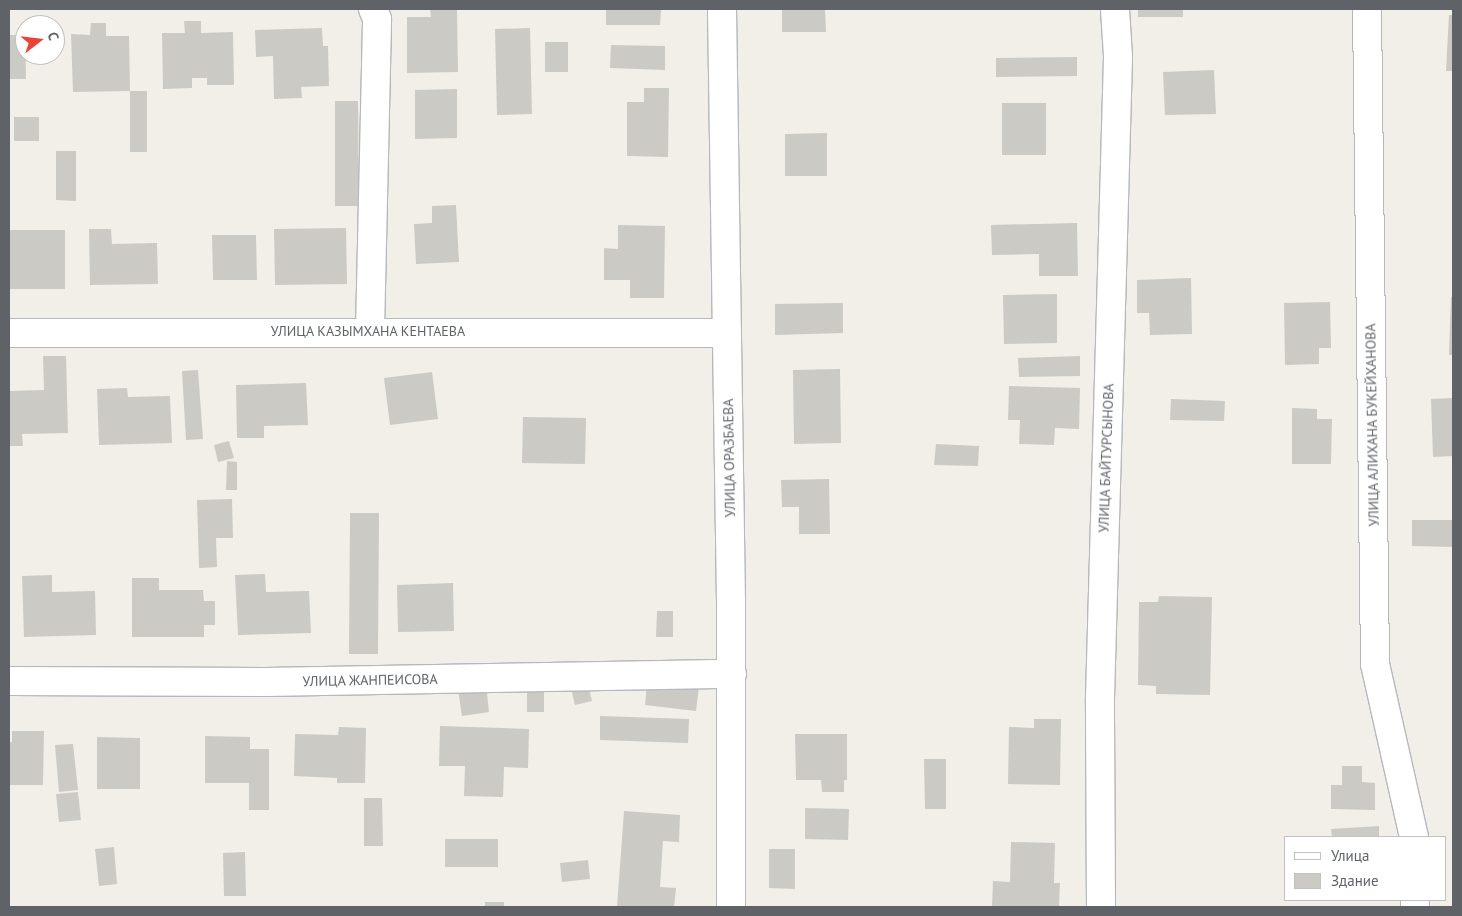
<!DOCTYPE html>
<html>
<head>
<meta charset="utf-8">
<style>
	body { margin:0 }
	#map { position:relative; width:1462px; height:916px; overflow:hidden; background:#f1efe8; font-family:"PT Sans",sans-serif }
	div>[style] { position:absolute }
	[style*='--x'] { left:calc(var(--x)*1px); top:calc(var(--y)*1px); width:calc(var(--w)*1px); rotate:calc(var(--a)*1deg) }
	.building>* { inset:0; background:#cccac5 }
	.roads { filter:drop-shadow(1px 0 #b5b8bc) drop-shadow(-1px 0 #b5b8bc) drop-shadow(0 1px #b5b8bc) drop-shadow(0 -1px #b5b8bc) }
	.minor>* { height:28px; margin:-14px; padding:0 14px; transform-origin:14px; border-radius:14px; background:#fff }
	span { translate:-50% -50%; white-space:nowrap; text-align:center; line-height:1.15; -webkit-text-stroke:5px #fff; paint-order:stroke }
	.street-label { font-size:14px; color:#5f6368 }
	.frame { position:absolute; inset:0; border:10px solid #5f6368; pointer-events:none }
	.legend { position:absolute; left:1284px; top:836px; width:162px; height:65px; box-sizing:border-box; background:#fff; border:1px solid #bfc1c3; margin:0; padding:6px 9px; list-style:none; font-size:15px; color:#5f6368 }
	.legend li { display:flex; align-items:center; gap:10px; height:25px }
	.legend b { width:25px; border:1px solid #bfc1c3 }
	.north { position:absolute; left:15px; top:15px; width:50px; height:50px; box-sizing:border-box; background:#fff; border:1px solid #bfc1c3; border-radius:50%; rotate:74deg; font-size:14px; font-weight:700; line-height:20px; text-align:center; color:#5f6368 }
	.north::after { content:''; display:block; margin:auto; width:18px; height:22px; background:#ea4335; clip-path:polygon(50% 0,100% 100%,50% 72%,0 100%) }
</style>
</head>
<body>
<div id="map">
	<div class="building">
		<div style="clip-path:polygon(430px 9px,457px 9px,458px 72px,407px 73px,407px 17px,431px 17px)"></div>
		<div style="clip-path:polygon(606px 9px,661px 9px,660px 25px,606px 25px)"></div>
		<div style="clip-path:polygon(782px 9px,825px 9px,826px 32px,782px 32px)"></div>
		<div style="clip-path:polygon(1138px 9px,1183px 9px,1183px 17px,1138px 17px)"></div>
		<div style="clip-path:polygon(1449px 15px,1453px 15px,1453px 71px,1446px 71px)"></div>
		<div style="clip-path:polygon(184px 21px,201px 21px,201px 33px,233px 32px,234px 85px,207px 85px,207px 78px,192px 78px,192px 88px,163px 89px,162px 33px,185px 33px)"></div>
		<div style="clip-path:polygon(91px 23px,106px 23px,106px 36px,129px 36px,130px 91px,73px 92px,71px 34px,90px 35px)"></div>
		<div style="clip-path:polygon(322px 28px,323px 46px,328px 46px,329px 86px,301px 87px,302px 98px,274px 99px,273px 56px,256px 57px,255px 30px)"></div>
		<div style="clip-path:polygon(530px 28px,532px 114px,497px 115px,495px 29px)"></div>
		<div style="clip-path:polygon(9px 35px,25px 35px,26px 79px,9px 79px)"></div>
		<div style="clip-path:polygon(545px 42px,568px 42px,568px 72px,545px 72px)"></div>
		<div style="clip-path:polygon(611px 45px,665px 46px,665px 70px,610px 68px)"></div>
		<div style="clip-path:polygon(1077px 57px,1077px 76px,996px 77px,996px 58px)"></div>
		<div style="clip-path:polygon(1214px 70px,1216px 114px,1165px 115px,1163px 72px)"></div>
		<div style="clip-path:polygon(644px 88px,669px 88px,668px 157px,627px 156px,627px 102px,644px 102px)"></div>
		<div style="clip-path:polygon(457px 89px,457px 138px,415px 139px,415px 90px)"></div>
		<div style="clip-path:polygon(130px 91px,147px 91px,147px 152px,130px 152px)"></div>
		<div style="clip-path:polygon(335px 101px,358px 101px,359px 206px,335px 206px)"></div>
		<div style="clip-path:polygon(1002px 103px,1046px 103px,1046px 155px,1002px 155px)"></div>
		<div style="clip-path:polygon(14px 117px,39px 117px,39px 141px,14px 141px)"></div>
		<div style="clip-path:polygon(827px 133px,827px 176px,785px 176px,785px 134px)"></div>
		<div style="clip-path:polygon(56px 151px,76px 151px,76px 201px,56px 200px)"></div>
		<div style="clip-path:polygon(456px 205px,459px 262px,416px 264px,414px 224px,432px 223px,432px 206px)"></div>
		<div style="clip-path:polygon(1077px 223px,1078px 276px,1039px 276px,1039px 254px,992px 255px,991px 225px)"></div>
		<div style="clip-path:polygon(618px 225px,665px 226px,664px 298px,630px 298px,630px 280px,604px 280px,604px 248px,618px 249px)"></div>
		<div style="clip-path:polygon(346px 228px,347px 284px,275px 285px,274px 229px)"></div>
		<div style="clip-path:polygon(89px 229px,111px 229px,112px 244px,157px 243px,158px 284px,90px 285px)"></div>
		<div style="clip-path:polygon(9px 230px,65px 230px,65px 289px,9px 289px)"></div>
		<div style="clip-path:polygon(212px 235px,256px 235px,257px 280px,213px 280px)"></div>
		<div style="clip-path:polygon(1191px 278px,1192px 334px,1150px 335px,1149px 313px,1137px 313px,1137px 280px)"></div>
		<div style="clip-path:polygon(1057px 294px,1057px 343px,1004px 344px,1003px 295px)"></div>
		<div style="clip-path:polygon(1451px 297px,1453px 297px,1453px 355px,1449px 355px)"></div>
		<div style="clip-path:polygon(1330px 302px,1331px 348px,1319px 348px,1319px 364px,1285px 365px,1284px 303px)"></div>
		<div style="clip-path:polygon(843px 303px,843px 333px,775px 335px,775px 304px)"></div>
		<div style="clip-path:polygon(43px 356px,66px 356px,68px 433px,22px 434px,23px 446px,9px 446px,9px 391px,44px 390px)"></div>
		<div style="clip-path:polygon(1080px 356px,1080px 376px,1019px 377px,1018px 358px)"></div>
		<div style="clip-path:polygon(840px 369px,841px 443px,794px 444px,793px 370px)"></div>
		<div style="clip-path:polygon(198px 370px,203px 439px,186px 440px,182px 371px)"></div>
		<div style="clip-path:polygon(432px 372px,438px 419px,390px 425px,384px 378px)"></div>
		<div style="clip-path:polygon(306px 383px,308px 425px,264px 426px,264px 438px,237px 438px,236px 385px)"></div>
		<div style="clip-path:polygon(1009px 386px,1080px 388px,1079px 429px,1055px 428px,1054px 445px,1019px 444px,1020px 420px,1008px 420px)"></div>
		<div style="clip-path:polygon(127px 388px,128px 397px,170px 396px,172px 443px,99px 445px,97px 389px)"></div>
		<div style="clip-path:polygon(1453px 398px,1453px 456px,1433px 457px,1431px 399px)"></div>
		<div style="clip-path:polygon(1171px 399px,1225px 401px,1224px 421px,1170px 420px)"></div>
		<div style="clip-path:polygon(1292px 408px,1317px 409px,1317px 419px,1332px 419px,1331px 464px,1292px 464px)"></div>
		<div style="clip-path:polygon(523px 417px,586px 418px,585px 464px,522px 463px)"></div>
		<div style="clip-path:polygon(229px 441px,234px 458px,218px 462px,214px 445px)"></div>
		<div style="clip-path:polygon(936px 444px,979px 446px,978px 466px,934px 465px)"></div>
		<div style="clip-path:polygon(227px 461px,237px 462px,237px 490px,226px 490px)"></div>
		<div style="clip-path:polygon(829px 479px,830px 534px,799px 534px,799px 507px,782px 507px,781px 480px)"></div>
		<div style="clip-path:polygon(232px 499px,233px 538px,216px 538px,217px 567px,199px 568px,197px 500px)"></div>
		<div style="clip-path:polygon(350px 513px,379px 513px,378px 654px,349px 654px)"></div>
		<div style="clip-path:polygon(1412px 520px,1453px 520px,1453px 547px,1412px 546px)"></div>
		<div style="clip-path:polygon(265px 574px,266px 592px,309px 591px,311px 633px,238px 635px,235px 575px)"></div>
		<div style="clip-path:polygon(52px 575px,52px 592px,95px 591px,96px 635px,24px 637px,22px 576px)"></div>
		<div style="clip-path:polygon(132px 578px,159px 578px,159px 590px,203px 590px,204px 601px,215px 601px,215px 625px,204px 625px,204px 637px,132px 637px)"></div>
		<div style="clip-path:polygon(453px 583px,454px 631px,398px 632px,397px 585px)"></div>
		<div style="clip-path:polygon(1159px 596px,1212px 597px,1210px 695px,1156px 694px,1156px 686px,1138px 685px,1139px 602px,1158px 602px)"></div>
		<div style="clip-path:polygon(657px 611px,673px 611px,673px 637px,656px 637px)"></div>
		<div style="clip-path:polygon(588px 684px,592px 701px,575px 705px,571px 688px)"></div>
		<div style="clip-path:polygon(486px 685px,489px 712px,462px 716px,458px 689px)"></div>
		<div style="clip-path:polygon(647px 685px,699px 687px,696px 711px,645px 705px)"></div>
		<div style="clip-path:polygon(527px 687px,544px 687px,544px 712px,527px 712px)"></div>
		<div style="clip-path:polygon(600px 716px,689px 719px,688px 743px,600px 740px)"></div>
		<div style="clip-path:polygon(1034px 719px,1061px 719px,1060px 785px,1008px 784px,1009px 727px,1034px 728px)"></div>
		<div style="clip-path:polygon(440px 726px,529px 729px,528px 768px,504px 767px,503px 797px,464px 796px,465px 766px,439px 766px)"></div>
		<div style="clip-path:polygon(339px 727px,366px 728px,365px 783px,337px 783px,337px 778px,294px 776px,295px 734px,338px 735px)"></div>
		<div style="clip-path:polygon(12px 731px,44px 731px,43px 785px,9px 785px,9px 742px,12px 742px)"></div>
		<div style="clip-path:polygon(795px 734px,847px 734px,847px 780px,844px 780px,844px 792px,822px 792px,821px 780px,796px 780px)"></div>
		<div style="clip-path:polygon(205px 736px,250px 737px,250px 749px,269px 749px,269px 810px,249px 810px,249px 783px,205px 783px)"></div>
		<div style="clip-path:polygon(97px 737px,140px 738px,140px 789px,97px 789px)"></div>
		<div style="clip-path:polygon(73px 744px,78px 790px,59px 792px,55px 745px)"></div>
		<div style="clip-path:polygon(924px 759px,946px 759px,946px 809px,925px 809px)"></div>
		<div style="clip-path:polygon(1342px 766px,1362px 766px,1362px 782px,1375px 783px,1375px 810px,1331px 809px,1331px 785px,1342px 785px)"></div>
		<div style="clip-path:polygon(78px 792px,81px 820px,59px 822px,56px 794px)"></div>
		<div style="clip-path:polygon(364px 798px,382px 798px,383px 846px,364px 846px)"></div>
		<div style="clip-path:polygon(805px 808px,849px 809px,848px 840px,805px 839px)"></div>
		<div style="clip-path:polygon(624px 811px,680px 815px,679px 842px,663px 841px,660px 887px,676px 888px,674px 907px,617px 907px)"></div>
		<div style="clip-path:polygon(1379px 826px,1379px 837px,1332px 837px,1331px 829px)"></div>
		<div style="clip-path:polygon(445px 839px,498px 839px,498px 867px,445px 867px)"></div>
		<div style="clip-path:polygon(1011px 842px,1055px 843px,1054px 883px,1060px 883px,1059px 907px,992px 907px,993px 881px,1010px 882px)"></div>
		<div style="clip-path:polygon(114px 847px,117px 884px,99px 886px,95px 849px)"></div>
		<div style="clip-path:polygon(769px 849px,795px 849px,795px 889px,769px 888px)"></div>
		<div style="clip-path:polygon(245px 852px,246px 896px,224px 896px,223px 853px)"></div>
		<div style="clip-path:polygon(588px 860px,590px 879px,562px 882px,560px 863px)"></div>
		<div style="clip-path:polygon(485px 902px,504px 902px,504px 907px,485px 907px)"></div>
	</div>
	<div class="roads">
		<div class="minor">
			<div style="--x:722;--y:9;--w:594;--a:89.13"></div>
			<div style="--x:731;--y:603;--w:304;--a:90"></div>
			<div style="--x:1367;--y:9;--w:655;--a:89.3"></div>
			<div style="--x:1375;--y:664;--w:177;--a:77.3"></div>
			<div style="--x:370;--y:331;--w:312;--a:-88.7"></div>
			<div style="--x:377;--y:19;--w:11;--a:-112"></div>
			<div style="--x:9;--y:333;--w:718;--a:0"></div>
			<div style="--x:9;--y:681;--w:257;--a:0.2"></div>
			<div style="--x:266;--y:682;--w:466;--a:-1"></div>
			<div style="--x:1415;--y:900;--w:7;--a:90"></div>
			<div style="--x:1101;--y:907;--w:209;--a:-90.3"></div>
			<div style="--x:1100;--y:698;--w:642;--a:-88.39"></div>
			<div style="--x:1118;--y:56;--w:47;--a:-93.7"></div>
		</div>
	</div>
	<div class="street-label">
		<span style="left:368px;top:331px">УЛИЦА КАЗЫМХАНА КЕНТАЕВА</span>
		<span style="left:1372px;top:425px;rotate:-91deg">УЛИЦА АЛИХАНА БУКЕЙХАНОВА</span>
		<span style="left:729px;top:458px;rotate:-91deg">УЛИЦА ОРАЗБАЕВА</span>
		<span style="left:1106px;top:458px;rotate:-88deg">УЛИЦА БАЙТУРСЫНОВА</span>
		<span style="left:370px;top:680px;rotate:-1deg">УЛИЦА ЖАНПЕИСОВА</span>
	</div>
	<div class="frame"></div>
	<ul class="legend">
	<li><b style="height:6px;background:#fff"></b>Улица</li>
	<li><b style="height:14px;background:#cccac5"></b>Здание</li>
	</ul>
	<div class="north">С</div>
</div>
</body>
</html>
